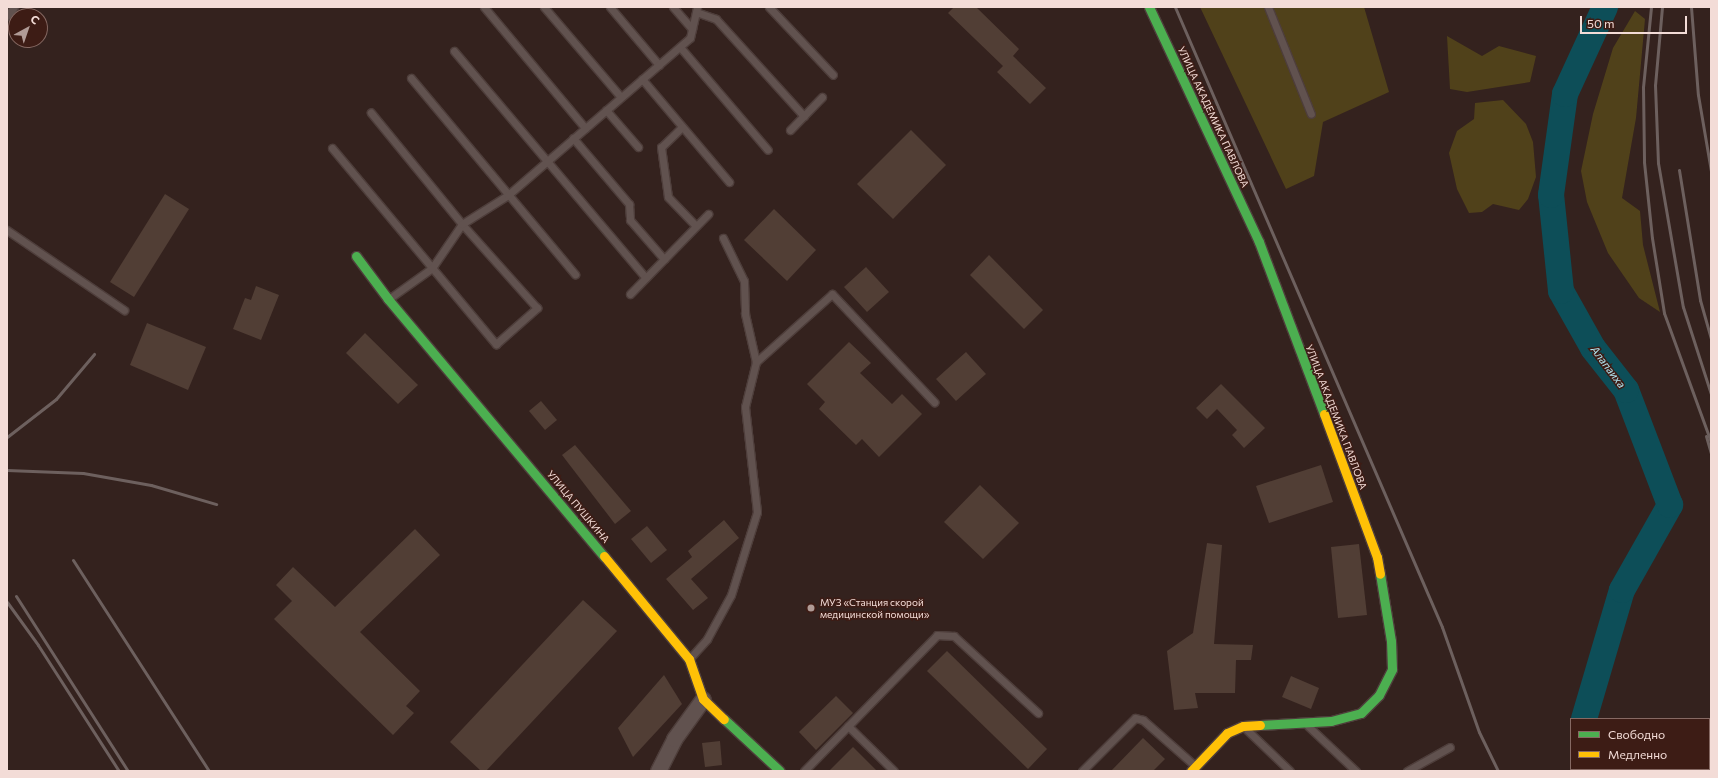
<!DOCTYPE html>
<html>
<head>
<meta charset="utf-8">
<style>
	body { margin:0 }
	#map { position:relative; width:1718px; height:778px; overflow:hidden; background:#34221e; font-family:Commissioner,sans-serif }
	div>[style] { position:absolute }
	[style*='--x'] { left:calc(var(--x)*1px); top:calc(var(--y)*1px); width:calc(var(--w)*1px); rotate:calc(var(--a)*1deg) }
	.green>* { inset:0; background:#50411a }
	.river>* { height:26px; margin:-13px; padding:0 13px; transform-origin:13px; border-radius:13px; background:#0d4e58 }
	.building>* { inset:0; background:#513e35 }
	.roads { filter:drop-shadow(1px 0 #4e3e3b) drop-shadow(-1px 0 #4e3e3b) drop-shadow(0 1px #4e3e3b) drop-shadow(0 -1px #4e3e3b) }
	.lane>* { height:7px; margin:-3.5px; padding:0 3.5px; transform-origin:3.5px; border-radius:3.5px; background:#61524f }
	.street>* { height:15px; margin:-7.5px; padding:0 7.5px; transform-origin:7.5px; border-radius:7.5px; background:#61524f }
	.fast>* { height:9px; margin:-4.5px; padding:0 4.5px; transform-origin:4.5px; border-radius:4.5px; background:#4caf50 }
	.slow>* { height:9px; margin:-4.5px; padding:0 4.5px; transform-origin:4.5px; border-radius:4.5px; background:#ffc107 }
	.rail>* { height:3px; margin:-1.5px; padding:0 1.5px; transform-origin:1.5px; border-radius:1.5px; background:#6d605e }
	.dots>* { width:11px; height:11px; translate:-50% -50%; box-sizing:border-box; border:2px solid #3d1c15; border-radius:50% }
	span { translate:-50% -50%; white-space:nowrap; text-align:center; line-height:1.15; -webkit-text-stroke:3px #3d1c15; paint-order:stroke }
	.street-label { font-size:10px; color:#f3dcd7 }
	.poi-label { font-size:10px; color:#f3dcd7 }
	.left { translate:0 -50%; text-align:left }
	.water-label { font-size:11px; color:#b3e9f4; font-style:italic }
	.frame { position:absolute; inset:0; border:8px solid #f3dcd7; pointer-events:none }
	.legend { position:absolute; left:1570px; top:718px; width:140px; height:52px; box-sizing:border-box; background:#3d1c15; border:1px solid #866963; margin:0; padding:5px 7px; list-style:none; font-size:12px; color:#f3dcd7 }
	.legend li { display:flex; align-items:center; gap:8px; height:20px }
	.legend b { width:20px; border:1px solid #866963 }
	.north { position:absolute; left:8px; top:8px; width:40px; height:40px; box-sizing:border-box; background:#3d1c15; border:1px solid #866963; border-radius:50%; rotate:40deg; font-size:11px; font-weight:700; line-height:16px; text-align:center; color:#f3dcd7 }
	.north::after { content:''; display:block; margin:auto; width:14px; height:18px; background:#b09b96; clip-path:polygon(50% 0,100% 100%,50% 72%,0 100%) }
	.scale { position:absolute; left:1580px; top:16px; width:107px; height:18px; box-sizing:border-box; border:2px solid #f3dcd7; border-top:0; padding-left:5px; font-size:12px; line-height:14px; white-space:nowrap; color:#f3dcd7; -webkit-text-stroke:3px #3d1c15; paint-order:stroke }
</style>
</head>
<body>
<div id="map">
	<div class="green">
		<div style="clip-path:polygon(1200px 7px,1364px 7px,1389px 92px,1323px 122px,1314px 176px,1286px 189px)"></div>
		<div style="clip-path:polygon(1635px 11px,1645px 19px,1636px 118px,1622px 198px,1640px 211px,1643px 245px,1660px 312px,1639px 298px,1608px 253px,1587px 202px,1581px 171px,1593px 114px,1613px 48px)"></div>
		<div style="clip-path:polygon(1447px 36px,1482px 56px,1499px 46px,1536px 56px,1530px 82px,1467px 92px,1450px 89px)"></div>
		<div style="clip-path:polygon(1503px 100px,1526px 124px,1533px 142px,1536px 177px,1528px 199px,1519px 210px,1493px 204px,1482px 212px,1469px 213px,1457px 189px,1449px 153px,1457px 131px,1474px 119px,1475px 103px)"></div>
	</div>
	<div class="river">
		<div style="--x:1584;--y:719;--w:134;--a:-73.6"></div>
		<div style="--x:1622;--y:590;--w:98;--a:-60.5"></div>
		<div style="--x:1670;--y:505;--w:123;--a:-110.9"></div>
		<div style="--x:1626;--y:390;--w:53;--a:-128.2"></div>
		<div style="--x:1593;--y:348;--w:65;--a:-119.3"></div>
		<div style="--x:1561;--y:291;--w:97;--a:-95.9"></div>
		<div style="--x:1551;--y:195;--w:102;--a:-82.1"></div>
		<div style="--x:1565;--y:94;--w:96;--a:-65.3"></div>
		<div style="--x:1596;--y:769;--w:2;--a:63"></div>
	</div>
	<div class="building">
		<div style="clip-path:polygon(954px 7px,976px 7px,1019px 49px,1013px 56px,1046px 88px,1030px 104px,997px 72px,1003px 66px,948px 13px)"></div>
		<div style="clip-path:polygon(911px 130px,946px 165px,893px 219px,857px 184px)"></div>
		<div style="clip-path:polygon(165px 194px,189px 209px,134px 297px,110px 282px)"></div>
		<div style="clip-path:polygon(774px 209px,816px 250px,787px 281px,744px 240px)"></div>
		<div style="clip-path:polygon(989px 255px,1043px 310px,1024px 329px,970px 275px)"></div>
		<div style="clip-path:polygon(866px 267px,889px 292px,867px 312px,844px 287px)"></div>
		<div style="clip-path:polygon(256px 286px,279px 295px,261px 340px,233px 329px,245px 298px,251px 300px)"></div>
		<div style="clip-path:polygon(147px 323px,206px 347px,188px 390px,130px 365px)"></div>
		<div style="clip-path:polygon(365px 333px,418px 385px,398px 404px,346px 353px)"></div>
		<div style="clip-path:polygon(849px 342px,871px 363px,860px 373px,892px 404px,902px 394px,922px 414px,879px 457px,862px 439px,856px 445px,819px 409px,825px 402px,807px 384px)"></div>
		<div style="clip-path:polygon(966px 352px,986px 374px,956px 401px,936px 379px)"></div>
		<div style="clip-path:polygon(1221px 384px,1265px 428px,1244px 448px,1232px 435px,1237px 430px,1217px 409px,1207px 419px,1196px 408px)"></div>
		<div style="clip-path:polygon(541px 401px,557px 420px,545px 430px,529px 411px)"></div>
		<div style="clip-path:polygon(575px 445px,631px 511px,615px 524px,562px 455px)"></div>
		<div style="clip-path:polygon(1321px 465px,1333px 502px,1269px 523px,1256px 486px)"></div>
		<div style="clip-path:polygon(980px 485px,1019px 523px,983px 559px,944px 522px)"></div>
		<div style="clip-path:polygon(724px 520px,739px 538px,691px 579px,708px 598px,693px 610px,666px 579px,692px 557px,688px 551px)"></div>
		<div style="clip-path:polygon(647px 526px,667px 550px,651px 563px,631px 539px)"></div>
		<div style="clip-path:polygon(415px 529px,440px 555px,360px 632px,420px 691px,406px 706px,414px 713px,393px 735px,274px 619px,292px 601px,276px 585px,293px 567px,335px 607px)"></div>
		<div style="clip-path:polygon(1207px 543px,1222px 545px,1214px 644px,1253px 645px,1251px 660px,1236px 660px,1235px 693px,1195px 693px,1198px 708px,1174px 710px,1167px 651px,1193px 633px)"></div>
		<div style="clip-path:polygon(1359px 544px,1367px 615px,1338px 618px,1331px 547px)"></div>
		<div style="clip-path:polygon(583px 600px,617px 631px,486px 771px,481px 771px,450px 742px)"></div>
		<div style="clip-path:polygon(947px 651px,1047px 749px,1028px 769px,927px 671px)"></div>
		<div style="clip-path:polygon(664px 675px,682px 704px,633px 757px,618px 728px)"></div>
		<div style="clip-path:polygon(1291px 676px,1319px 688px,1311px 709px,1282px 697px)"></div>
		<div style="clip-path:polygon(836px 696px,853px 713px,816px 750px,799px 732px)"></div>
		<div style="clip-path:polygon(1143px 738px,1165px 759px,1153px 771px,1111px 771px)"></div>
		<div style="clip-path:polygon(720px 741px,722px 765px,705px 767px,702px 743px)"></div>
		<div style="clip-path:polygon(853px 747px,877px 771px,829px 771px)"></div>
	</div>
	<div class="roads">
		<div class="lane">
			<div style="--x:484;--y:7;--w:158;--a:50.1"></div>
			<div style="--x:544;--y:7;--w:118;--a:49.5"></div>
			<div style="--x:610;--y:7;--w:76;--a:49.8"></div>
			<div style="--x:673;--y:7;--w:29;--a:49"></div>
			<div style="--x:769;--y:7;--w:93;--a:46.7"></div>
			<div style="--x:1268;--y:7;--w:115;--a:68.1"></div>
			<div style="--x:696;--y:12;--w:21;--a:19"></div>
			<div style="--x:716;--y:19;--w:131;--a:47.8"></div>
			<div style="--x:7;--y:16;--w:11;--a:-52"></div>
			<div style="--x:680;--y:47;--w:135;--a:49.5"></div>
			<div style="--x:454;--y:51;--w:297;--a:49.8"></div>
			<div style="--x:411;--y:78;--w:256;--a:50.1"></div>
			<div style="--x:642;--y:79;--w:135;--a:49.8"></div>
			<div style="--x:606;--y:110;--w:49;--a:49.1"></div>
			<div style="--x:682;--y:127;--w:29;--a:136"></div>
			<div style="--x:661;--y:147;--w:50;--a:82"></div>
			<div style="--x:668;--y:197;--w:40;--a:46"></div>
			<div style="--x:790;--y:130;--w:46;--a:-45.9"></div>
			<div style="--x:573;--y:138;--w:87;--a:49.7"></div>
			<div style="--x:629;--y:204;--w:16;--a:86"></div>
			<div style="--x:630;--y:220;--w:52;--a:48.9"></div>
			<div style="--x:332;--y:148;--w:256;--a:50.1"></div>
			<div style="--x:496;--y:344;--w:55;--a:-41.3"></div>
			<div style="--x:537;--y:308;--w:113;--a:-131.8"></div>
			<div style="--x:462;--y:224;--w:144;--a:-129.3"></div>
			<div style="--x:7;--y:230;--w:142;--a:34.4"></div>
			<div style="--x:723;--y:238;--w:48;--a:64"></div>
			<div style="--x:744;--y:281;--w:33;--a:88"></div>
			<div style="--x:745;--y:314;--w:49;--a:77.1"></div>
			<div style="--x:630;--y:294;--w:112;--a:-45.7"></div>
			<div style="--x:390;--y:298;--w:52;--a:-35.5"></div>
			<div style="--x:432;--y:268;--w:53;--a:-55.7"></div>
			<div style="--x:462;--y:224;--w:54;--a:-32.2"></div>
			<div style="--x:508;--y:195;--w:240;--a:-40.8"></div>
			<div style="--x:690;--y:38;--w:32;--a:-77"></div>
			<div style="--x:691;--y:657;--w:24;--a:-48"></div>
			<div style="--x:707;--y:639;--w:50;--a:-61.4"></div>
			<div style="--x:731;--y:595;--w:87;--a:-72.6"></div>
			<div style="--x:757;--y:512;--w:106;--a:-96.5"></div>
			<div style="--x:745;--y:407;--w:46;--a:-76.3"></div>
			<div style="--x:756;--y:362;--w:102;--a:-41.8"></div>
			<div style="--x:832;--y:294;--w:149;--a:46.6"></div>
			<div style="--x:848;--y:726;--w:64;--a:44.4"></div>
			<div style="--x:1308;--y:726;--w:66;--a:43.2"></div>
			<div style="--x:1247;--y:730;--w:59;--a:43.6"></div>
			<div style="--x:804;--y:771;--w:190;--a:-45.6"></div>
			<div style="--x:937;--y:635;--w:17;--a:3"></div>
			<div style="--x:954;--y:636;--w:114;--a:42.5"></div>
			<div style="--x:1082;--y:771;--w:75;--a:-45"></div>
			<div style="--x:1135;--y:718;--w:8;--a:14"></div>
			<div style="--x:1143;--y:720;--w:68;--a:41.4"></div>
			<div style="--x:1407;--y:771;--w:49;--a:-29.2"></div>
		</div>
		<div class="street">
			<div style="--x:658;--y:771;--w:36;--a:-63"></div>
			<div style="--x:674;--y:739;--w:49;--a:-54.1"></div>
		</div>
		<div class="fast">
			<div style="--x:1149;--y:7;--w:259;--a:64.9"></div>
			<div style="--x:1259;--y:242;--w:184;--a:69.3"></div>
			<div style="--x:356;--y:256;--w:54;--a:53.3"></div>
			<div style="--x:388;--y:299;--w:336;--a:50"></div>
			<div style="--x:724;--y:719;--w:76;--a:42.9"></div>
			<div style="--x:1260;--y:725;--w:71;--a:-3.2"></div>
			<div style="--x:1331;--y:721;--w:31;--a:-15"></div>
			<div style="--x:1361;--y:713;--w:25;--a:-45"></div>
			<div style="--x:1379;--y:695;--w:29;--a:-63"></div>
			<div style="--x:1392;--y:669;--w:28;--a:-92"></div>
			<div style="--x:1391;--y:641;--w:68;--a:-99.3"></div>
		</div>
		<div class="slow">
			<div style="--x:1324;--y:414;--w:153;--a:69.7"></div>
			<div style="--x:1377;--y:557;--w:17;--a:80"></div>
			<div style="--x:604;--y:556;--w:134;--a:50.5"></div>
			<div style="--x:689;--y:659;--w:42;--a:70.7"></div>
			<div style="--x:703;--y:699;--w:29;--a:44"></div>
			<div style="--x:1191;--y:771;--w:52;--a:-46.5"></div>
			<div style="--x:1227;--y:733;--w:17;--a:-24"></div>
			<div style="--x:1243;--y:726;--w:17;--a:-3"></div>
		</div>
	</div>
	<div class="rail">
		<div style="--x:1175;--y:7;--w:675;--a:66.7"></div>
		<div style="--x:1442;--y:627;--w:111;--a:70.6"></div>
		<div style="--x:1479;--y:732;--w:43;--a:64"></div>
		<div style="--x:1651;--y:7;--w:80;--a:95.7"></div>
		<div style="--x:1643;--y:87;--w:75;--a:89.2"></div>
		<div style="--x:1644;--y:162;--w:76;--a:84"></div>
		<div style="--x:1652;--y:238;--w:76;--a:80.9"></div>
		<div style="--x:1664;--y:313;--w:137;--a:70"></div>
		<div style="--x:1662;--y:7;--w:78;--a:95.1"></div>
		<div style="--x:1655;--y:85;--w:78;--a:87.8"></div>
		<div style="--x:1658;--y:163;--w:146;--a:80.2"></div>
		<div style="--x:1683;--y:307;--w:91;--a:72.2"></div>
		<div style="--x:1691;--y:7;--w:88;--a:85.5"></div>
		<div style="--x:1698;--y:95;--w:77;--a:80.3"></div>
		<div style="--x:1679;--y:170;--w:132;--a:80.8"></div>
		<div style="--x:1700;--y:300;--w:41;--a:74.2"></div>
		<div style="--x:1706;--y:436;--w:18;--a:74"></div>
		<div style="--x:7;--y:437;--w:62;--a:-37.8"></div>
		<div style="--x:56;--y:399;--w:59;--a:-49.8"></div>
		<div style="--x:7;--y:470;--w:76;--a:2.3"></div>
		<div style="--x:83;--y:473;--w:69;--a:10"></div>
		<div style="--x:151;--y:485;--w:68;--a:16.3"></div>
		<div style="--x:73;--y:560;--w:251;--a:57.2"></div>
		<div style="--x:16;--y:596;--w:208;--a:57.4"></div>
		<div style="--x:7;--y:602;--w:53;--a:54.2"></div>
		<div style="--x:38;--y:645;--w:150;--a:57.3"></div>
	</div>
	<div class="dots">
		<div style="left:811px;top:608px;background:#b09b96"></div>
	</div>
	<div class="street-label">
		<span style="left:1213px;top:117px;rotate:65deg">УЛИЦА АКАДЕМИКА ПАВЛОВА</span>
		<span style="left:1336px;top:417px;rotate:69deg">УЛИЦА АКАДЕМИКА ПАВЛОВА</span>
		<span style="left:578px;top:507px;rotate:50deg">УЛИЦА ПУШКИНА</span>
	</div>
	<div class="poi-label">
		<span class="left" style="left:820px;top:608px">МУЗ «Станция скорой<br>медицинской помощи»</span>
	</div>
	<div class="water-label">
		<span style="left:1608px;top:367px;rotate:53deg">Алапаиха</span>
	</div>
	<div class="frame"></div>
	<ul class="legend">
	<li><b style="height:5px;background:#4caf50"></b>Свободно</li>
	<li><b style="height:5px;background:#ffc107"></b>Медленно</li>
	</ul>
	<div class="north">С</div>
	<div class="scale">50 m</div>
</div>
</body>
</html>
